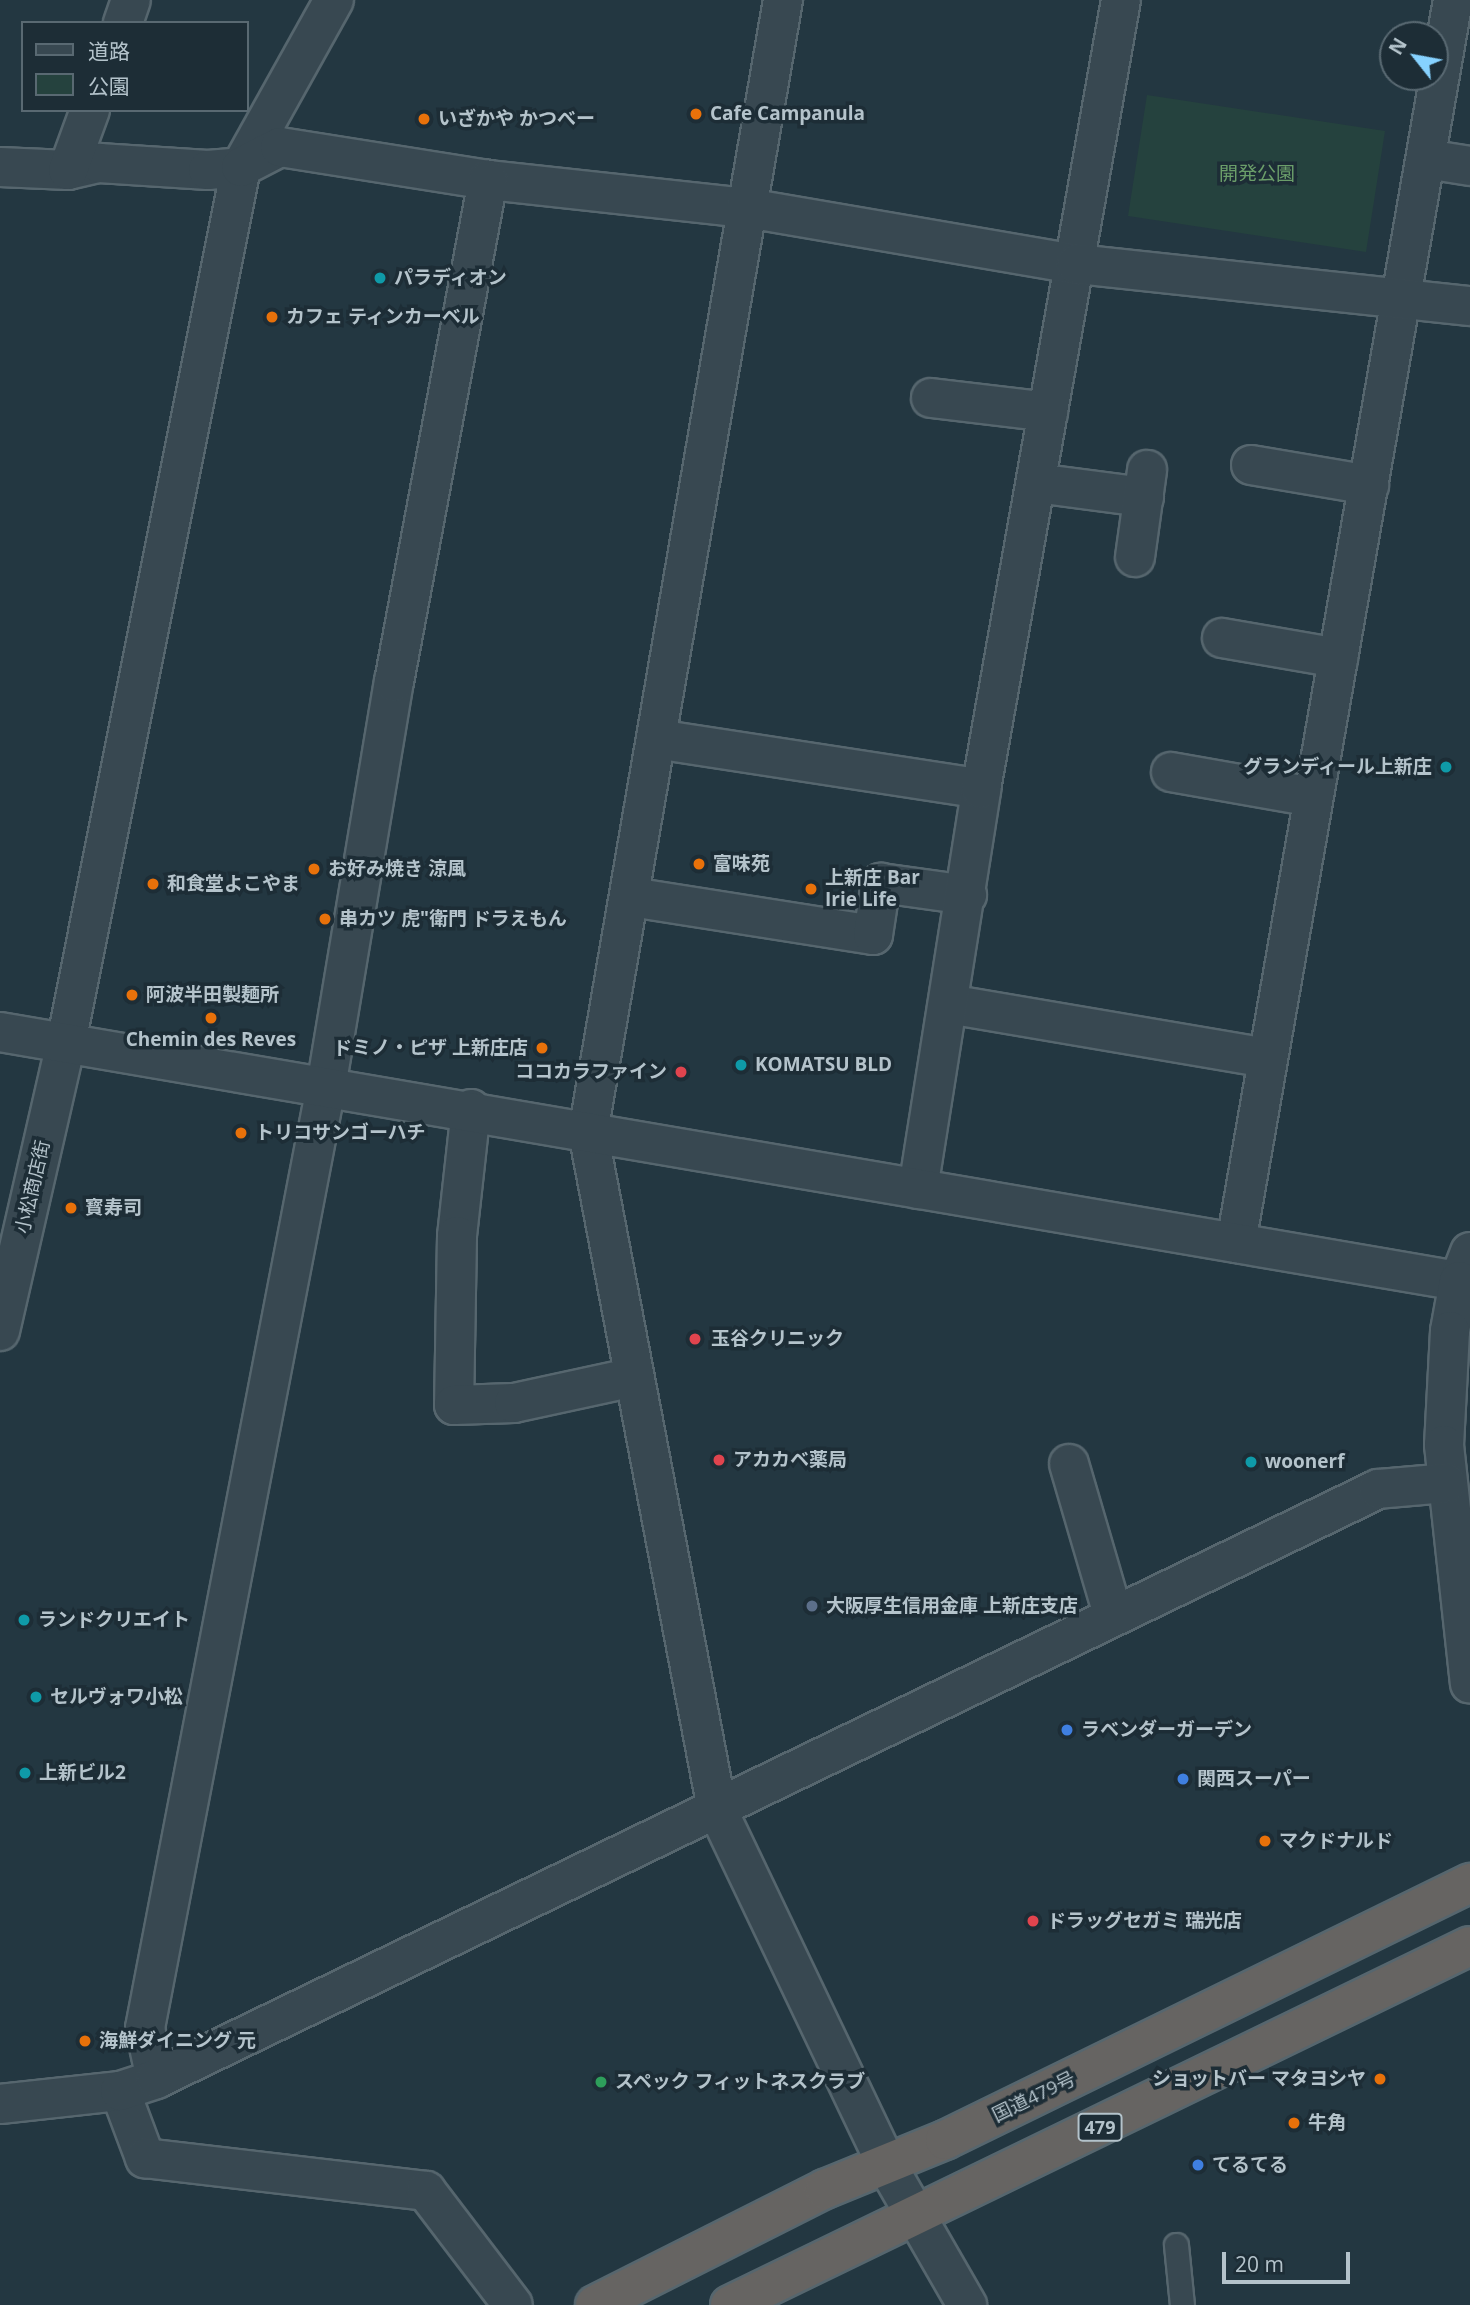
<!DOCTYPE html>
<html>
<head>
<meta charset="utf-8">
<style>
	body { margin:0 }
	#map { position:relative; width:1470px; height:2305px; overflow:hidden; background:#233741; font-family:"Open Sans","Noto Sans JP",sans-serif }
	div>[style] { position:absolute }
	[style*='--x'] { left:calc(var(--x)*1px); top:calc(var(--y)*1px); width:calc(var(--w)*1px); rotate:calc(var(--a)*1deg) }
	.green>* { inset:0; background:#25423e }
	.roads { filter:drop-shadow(2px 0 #56666e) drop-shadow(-2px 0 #56666e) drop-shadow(0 2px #56666e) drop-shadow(0 -2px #56666e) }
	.service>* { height:23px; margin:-11.5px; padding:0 11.5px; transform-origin:11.5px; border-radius:11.5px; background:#384851 }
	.minor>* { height:38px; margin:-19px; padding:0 19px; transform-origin:19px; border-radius:19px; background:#384851 }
	.tertiary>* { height:38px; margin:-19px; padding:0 19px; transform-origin:19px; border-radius:19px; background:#384851 }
	.trunk>* { height:38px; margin:-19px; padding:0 19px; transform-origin:19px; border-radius:19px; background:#666462 }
	.dots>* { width:19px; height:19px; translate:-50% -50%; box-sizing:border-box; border:4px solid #1d2d36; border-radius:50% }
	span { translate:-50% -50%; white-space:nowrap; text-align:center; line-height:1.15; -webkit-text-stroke:7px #1d2d36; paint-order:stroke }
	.shield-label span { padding:2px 5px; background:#1d2d36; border:2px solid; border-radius:5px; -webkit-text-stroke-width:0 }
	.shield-label { font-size:18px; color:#b4c3cb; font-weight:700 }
	.poi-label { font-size:19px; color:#b4c3cb; font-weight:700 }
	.left { translate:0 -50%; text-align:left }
	.right { translate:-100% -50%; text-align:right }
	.park-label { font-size:19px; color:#6b9e6a }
	.street-label { font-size:19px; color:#b4c3cb }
	.legend { position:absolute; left:21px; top:21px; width:228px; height:91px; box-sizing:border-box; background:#1d2d36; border:2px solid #596972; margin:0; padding:9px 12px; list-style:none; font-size:21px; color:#b4c3cb }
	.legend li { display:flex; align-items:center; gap:14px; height:35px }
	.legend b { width:35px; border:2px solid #596972 }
	.north { position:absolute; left:1379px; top:21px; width:70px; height:70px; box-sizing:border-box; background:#1d2d36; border:2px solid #596972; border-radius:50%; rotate:301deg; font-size:19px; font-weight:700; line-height:28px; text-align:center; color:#b4c3cb }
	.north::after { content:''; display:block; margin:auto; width:24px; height:32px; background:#86d2ff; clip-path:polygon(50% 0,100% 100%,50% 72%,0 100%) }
	.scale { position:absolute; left:1222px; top:2252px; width:128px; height:32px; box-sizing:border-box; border:4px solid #b4c3cb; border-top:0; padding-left:9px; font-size:21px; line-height:24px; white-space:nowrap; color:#b4c3cb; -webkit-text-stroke:5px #1d2d36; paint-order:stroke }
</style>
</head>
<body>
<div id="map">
	<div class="green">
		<div style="clip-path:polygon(1147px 95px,1385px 131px,1366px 252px,1128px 216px)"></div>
	</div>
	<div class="roads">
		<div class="service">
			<div style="--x:1176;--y:2245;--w:60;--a:84.3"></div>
		</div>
		<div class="minor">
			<div style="--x:123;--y:23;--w:24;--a:-71"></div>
			<div style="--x:1426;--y:159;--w:45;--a:9"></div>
			<div style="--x:0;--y:167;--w:68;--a:2.5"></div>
			<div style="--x:68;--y:170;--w:32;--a:-13"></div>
			<div style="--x:99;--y:163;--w:109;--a:3.7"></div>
			<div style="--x:208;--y:170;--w:33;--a:-5"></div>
			<div style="--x:241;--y:167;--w:191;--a:-60.9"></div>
			<div style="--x:68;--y:170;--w:64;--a:-69.9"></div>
			<div style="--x:931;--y:398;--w:118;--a:6.8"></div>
			<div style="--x:1251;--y:465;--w:120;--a:9.6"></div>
			<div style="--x:1036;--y:483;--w:109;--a:7.4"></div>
			<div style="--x:1135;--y:557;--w:88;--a:-82.1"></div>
			<div style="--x:1222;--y:638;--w:118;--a:9.8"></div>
			<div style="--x:656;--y:739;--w:329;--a:8.7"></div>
			<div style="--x:1171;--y:772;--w:144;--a:10"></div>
			<div style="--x:631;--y:897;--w:245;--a:8.9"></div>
			<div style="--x:873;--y:935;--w:53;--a:-81.3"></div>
			<div style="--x:881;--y:883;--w:87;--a:7.9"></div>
			<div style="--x:948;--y:1004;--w:324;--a:9.6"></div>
			<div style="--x:471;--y:1109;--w:128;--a:96.3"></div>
			<div style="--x:457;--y:1236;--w:169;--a:91"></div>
			<div style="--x:454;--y:1405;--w:60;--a:-1.9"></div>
			<div style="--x:514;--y:1403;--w:123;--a:-12.2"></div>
			<div style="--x:918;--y:1189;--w:405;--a:-81"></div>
			<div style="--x:981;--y:789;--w:801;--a:-79.94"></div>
			<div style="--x:1236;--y:1243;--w:1262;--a:-80.1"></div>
			<div style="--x:0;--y:1331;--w:295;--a:-77.1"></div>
			<div style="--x:66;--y:1043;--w:893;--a:-78.7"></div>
			<div style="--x:241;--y:167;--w:44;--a:-27.1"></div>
			<div style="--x:280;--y:147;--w:211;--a:9"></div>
			<div style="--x:488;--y:180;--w:261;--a:6.2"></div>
			<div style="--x:747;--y:208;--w:334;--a:9.7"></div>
			<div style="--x:1076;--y:264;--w:396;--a:6.1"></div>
			<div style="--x:1069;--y:1464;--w:156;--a:73.7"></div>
			<div style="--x:156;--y:2079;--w:52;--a:-102.2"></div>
			<div style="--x:145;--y:2028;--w:958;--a:-79.11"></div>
			<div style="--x:326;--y:1087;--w:411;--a:-80.5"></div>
			<div style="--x:394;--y:682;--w:511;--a:-79.39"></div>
			<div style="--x:120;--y:2091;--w:72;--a:69.5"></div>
			<div style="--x:145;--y:2158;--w:283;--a:6.7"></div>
			<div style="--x:426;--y:2191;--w:143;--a:52.7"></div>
			<div style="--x:886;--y:2164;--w:163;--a:60.1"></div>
		</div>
		<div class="tertiary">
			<div style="--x:783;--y:0;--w:1149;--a:99.77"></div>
			<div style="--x:588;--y:1132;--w:689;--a:79.21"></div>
			<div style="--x:717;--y:1809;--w:393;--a:64.5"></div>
			<div style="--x:0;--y:1032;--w:1480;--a:9.69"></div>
			<div style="--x:1470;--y:1252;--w:31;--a:111"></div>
			<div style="--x:1459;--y:1281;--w:51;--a:100.2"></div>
			<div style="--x:1450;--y:1331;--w:114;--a:93"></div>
			<div style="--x:1444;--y:1445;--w:240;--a:83.8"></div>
			<div style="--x:0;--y:2104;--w:121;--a:-6.2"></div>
			<div style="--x:120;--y:2091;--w:38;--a:-18"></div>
			<div style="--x:156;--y:2079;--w:1357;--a:-25.77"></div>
			<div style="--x:1378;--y:1489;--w:69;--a:-5"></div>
		</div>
		<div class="trunk">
			<div style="--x:595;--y:2305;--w:258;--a:-26.8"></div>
			<div style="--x:825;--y:2189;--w:130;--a:-22.2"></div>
			<div style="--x:945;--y:2140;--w:585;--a:-26.08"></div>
			<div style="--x:730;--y:2305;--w:822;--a:-25.88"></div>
		</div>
	</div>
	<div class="dots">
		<div style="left:696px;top:114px;background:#e8710a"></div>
		<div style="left:424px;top:119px;background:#e8710a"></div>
		<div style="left:380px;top:278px;background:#0f9aa8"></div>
		<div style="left:272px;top:317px;background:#e8710a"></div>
		<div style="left:1446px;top:767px;background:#0f9aa8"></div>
		<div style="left:699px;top:864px;background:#e8710a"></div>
		<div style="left:314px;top:869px;background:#e8710a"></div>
		<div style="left:153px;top:884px;background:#e8710a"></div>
		<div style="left:811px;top:889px;background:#e8710a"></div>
		<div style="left:325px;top:919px;background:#e8710a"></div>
		<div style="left:132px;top:995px;background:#e8710a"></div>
		<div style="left:211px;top:1018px;background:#e8710a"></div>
		<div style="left:542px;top:1048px;background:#e8710a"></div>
		<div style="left:741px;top:1065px;background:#0f9aa8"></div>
		<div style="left:681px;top:1072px;background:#e0444e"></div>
		<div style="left:241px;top:1133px;background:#e8710a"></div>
		<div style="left:71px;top:1208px;background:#e8710a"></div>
		<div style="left:695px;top:1339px;background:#e0444e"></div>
		<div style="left:719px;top:1460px;background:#e0444e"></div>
		<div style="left:1251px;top:1462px;background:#0f9aa8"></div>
		<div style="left:812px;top:1606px;background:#5c6f8a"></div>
		<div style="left:24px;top:1620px;background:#0f9aa8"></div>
		<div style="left:36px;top:1697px;background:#0f9aa8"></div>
		<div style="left:1067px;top:1730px;background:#3f7fe0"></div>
		<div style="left:25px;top:1773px;background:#0f9aa8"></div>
		<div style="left:1183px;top:1779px;background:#3f7fe0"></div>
		<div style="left:1265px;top:1841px;background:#e8710a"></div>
		<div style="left:1033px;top:1921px;background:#e0444e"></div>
		<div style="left:85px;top:2041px;background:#e8710a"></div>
		<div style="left:1380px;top:2079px;background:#e8710a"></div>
		<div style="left:601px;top:2082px;background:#2e9e5b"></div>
		<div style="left:1294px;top:2123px;background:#e8710a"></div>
		<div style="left:1198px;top:2165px;background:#3f7fe0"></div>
	</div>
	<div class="shield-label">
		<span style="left:1100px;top:2127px">479</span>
	</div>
	<div class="poi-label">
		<span class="left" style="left:710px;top:114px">Cafe Campanula</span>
		<span class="left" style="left:438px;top:119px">いざかや かつべー</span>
		<span class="left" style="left:394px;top:278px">パラディオン</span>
		<span class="left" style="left:286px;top:317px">カフェ ティンカーベル</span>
		<span class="right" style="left:1432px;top:767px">グランディール上新庄</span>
		<span class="left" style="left:713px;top:864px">富味苑</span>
		<span class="left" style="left:328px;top:869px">お好み焼き 涼風</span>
		<span class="left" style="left:825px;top:889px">上新庄 Bar<br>Irie Life</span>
		<span class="left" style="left:167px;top:884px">和食堂よこやま</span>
		<span class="left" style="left:339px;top:919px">串カツ 虎"衛門 ドラえもん</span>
		<span class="left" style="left:146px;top:995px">阿波半田製麺所</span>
		<span style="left:211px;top:1040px">Chemin des Reves</span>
		<span class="right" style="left:528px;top:1048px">ドミノ・ピザ 上新庄店</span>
		<span class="left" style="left:755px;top:1065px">KOMATSU BLD</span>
		<span class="right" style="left:667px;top:1072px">ココカラファイン</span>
		<span class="left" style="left:255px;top:1133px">トリコサンゴーハチ</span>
		<span class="left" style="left:85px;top:1208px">寳寿司</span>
		<span class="left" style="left:711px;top:1339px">玉谷クリニック</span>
		<span class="left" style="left:733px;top:1460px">アカカベ薬局</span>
		<span class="left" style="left:1265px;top:1462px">woonerf</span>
		<span class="left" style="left:826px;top:1606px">大阪厚生信用金庫 上新庄支店</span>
		<span class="left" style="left:38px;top:1620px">ランドクリエイト</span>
		<span class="left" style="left:50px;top:1697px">セルヴォワ小松</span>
		<span class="left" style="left:1081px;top:1730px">ラベンダーガーデン</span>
		<span class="left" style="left:39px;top:1773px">上新ビル2</span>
		<span class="left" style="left:1197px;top:1779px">関西スーパー</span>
		<span class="left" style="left:1279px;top:1841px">マクドナルド</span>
		<span class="left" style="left:1047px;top:1921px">ドラッグセガミ 瑞光店</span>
		<span class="left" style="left:99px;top:2041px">海鮮ダイニング 元</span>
		<span class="right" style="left:1366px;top:2079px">ショットバー マタヨシヤ</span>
		<span class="left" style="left:615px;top:2082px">スペック フィットネスクラブ</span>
		<span class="left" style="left:1308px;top:2123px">牛角</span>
		<span class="left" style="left:1212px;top:2165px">てるてる</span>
	</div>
	<div class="park-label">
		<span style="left:1257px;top:174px">開発公園</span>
	</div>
	<div class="street-label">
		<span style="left:33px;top:1187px;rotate:-77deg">小松商店街</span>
		<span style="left:1034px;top:2097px;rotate:-26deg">国道479号</span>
	</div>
	<ul class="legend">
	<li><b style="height:9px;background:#384851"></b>道路</li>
	<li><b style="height:19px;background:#25423e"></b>公園</li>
	</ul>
	<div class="north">N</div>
	<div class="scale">20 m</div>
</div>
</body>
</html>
